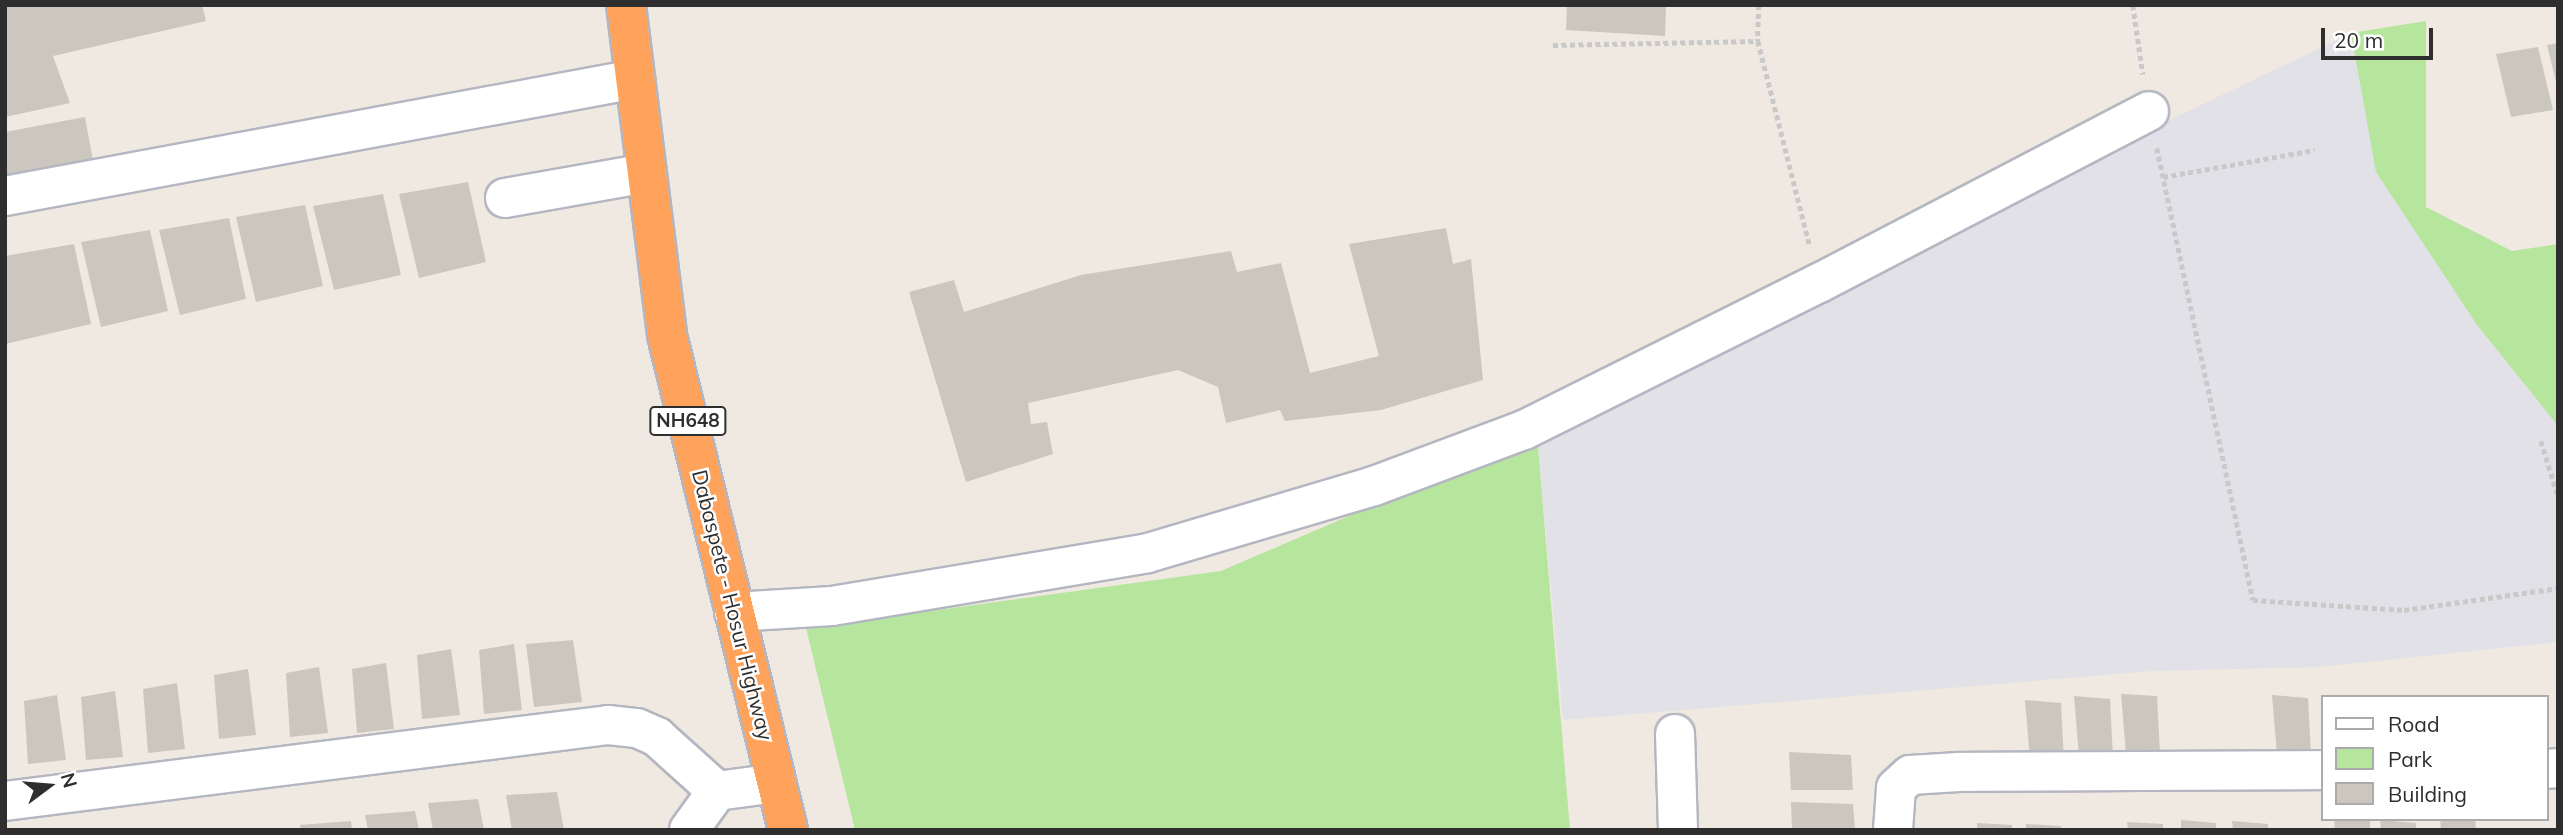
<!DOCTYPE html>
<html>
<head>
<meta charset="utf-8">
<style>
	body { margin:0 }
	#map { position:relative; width:2563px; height:835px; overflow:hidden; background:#efe9e1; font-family:Mulish,sans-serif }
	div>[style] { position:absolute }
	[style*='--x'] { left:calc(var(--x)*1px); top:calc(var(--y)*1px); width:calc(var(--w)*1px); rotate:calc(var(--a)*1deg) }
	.industrial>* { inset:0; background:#e3e1e8 }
	.green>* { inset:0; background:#b6e59e }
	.building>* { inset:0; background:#cbc7bf }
	.path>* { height:4.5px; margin-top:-2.25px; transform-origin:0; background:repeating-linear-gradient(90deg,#c9c9c9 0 5px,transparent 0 8.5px) }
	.roads { filter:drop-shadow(2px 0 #b4b7c1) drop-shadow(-2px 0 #b4b7c1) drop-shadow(0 2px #b4b7c1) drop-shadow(0 -2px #b4b7c1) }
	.minor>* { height:38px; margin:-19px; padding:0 19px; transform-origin:19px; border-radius:19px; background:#fff }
	.highway>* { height:38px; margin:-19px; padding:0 19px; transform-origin:19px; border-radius:19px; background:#ffa35c }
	span { translate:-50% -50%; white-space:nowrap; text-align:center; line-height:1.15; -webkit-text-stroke:5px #fff; paint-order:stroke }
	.shield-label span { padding:2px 5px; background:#fff; border:2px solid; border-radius:5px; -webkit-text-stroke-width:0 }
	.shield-label { font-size:19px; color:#2e2e2e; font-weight:700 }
	.street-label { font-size:21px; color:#2e2e2e }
	.frame { position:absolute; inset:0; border:7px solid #2e2e2e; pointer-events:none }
	.legend { position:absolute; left:2321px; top:695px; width:228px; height:126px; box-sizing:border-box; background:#fff; border:2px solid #ababab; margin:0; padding:9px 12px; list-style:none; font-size:21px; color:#2e2e2e }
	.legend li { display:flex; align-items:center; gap:14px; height:35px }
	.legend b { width:35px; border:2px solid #ababab }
	.north { position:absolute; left:14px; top:751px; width:70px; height:70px; -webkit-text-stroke:5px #fff; paint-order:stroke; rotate:74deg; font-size:19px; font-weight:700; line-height:28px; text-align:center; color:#2e2e2e }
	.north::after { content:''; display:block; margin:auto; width:24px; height:32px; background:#2e2e2e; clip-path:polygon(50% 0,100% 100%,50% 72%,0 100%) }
	.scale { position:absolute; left:2321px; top:28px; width:112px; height:32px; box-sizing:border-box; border:4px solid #2e2e2e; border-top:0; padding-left:9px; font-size:21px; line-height:24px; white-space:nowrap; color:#2e2e2e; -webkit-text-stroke:5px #fff; paint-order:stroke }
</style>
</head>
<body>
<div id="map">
	<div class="industrial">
		<div style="clip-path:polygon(2351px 33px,2377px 172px,2477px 325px,2558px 426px,2558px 642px,2320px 667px,2153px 671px,1563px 720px,1537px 435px,2080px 163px)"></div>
	</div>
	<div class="green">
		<div style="clip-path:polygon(2426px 21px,2426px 207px,2512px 251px,2558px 244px,2558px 426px,2477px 325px,2376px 172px,2351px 33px)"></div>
		<div style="clip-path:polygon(1537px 435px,1570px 830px,855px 830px,806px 628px,1221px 571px)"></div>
	</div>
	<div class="building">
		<div style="clip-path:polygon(5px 5px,202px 5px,206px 21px,53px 56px,70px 103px,5px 117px)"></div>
		<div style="clip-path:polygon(1567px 5px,1666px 5px,1665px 36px,1566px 30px)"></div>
		<div style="clip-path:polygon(2558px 43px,2558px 86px,2557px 86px,2547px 45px)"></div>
		<div style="clip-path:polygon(2538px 47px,2553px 110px,2511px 117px,2496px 54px)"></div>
		<div style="clip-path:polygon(85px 117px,96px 177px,5px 193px,5px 132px)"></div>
		<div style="clip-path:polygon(468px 182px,486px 262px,419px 278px,399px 194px)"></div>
		<div style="clip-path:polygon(383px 194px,401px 275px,334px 290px,313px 206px)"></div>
		<div style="clip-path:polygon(305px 205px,323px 286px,256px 302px,236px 217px)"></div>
		<div style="clip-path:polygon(229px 218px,246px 299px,180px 315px,159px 230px)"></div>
		<div style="clip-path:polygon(1446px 228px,1453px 264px,1471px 259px,1483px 380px,1381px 410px,1285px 421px,1280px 410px,1226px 423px,1218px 387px,1178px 370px,1028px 403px,1031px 424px,1047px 422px,1053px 454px,966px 482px,909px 292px,954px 280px,964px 312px,1081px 275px,1231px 251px,1237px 272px,1281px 263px,1310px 373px,1379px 356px,1349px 244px)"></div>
		<div style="clip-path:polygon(150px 230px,168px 311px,101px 327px,81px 242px)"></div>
		<div style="clip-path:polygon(74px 244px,91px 324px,5px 344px,5px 256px)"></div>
		<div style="clip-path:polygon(573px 640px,582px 702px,534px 707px,526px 644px)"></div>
		<div style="clip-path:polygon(514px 644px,522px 710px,484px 714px,479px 650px)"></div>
		<div style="clip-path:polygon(451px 649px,460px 715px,422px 719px,417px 655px)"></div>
		<div style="clip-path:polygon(386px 663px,394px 729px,357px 733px,352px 669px)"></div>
		<div style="clip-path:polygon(319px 667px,328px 733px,290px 737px,286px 673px)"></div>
		<div style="clip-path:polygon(248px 669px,256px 735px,219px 739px,214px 675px)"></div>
		<div style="clip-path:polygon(177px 683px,185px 749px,148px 753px,143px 689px)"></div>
		<div style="clip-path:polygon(115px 691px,123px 757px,86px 760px,81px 697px)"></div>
		<div style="clip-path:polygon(2121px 694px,2157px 696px,2160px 753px,2126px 753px)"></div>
		<div style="clip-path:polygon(57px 695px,66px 760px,28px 764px,24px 701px)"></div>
		<div style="clip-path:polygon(2272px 695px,2308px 698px,2311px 755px,2277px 755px)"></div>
		<div style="clip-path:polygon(2074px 696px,2110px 699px,2113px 757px,2079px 756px)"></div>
		<div style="clip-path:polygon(2025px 700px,2061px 703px,2064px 761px,2030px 760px)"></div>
		<div style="clip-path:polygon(1789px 752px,1851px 755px,1853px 790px,1791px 790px)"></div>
		<div style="clip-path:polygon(557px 792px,564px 830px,512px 830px,506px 795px)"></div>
		<div style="clip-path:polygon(478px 799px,484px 830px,433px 830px,428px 803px)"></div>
		<div style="clip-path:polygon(1791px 802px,1853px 804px,1855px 830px,1792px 830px)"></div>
		<div style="clip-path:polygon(415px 811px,419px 830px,368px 830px,365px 815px)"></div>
		<div style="clip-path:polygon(2334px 819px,2370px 819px,2370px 830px,2335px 830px)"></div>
		<div style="clip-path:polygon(2440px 819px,2475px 819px,2476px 830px,2441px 830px)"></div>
		<div style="clip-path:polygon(2181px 820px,2216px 823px,2216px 830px,2181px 830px)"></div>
		<div style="clip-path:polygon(2380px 820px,2416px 823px,2416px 830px,2381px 830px)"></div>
		<div style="clip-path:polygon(351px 821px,352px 830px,301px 830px,300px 825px)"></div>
		<div style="clip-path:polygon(2232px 821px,2268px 824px,2268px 830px,2233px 830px)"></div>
		<div style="clip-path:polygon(2127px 822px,2163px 824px,2163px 830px,2128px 830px)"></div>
		<div style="clip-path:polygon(1977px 823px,2012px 825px,2012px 830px,1977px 830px)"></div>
		<div style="clip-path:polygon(2026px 824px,2061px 826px,2062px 830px,2026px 830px)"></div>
	</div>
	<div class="path">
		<div style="--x:1759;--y:5;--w:36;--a:92"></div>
		<div style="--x:1758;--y:41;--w:212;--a:75.8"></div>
		<div style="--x:2133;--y:5;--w:70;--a:81.8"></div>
		<div style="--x:1553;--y:45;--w:205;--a:-1.1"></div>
		<div style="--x:2157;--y:148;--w:462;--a:78"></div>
		<div style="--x:2253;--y:600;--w:151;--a:3.8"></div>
		<div style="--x:2404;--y:610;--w:156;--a:-8.1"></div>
		<div style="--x:2163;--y:177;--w:154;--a:-10.1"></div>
		<div style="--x:2541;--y:441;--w:58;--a:72.8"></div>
	</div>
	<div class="roads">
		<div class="minor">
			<div style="--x:5;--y:196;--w:641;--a:-10.52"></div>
			<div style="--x:505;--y:198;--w:144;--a:-10"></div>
			<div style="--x:734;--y:612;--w:98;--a:-3.5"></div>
			<div style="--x:832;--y:606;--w:320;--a:-9.5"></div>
			<div style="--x:1148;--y:553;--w:236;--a:-16.5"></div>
			<div style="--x:1374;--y:486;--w:160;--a:-20.5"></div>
			<div style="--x:1524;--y:430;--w:330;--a:-26.5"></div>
			<div style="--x:1819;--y:283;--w:372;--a:-27.5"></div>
			<div style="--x:1675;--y:734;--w:96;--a:88.2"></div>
			<div style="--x:2547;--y:769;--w:11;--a:-5"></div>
			<div style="--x:5;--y:801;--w:608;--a:-7.18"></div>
			<div style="--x:608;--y:725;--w:29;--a:6"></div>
			<div style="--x:637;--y:728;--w:22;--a:24"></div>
			<div style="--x:657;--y:737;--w:81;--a:42"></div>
			<div style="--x:717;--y:791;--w:60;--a:-7.7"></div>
			<div style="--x:689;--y:830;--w:48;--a:-54.3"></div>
			<div style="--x:1893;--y:830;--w:42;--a:-85.9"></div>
			<div style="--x:1896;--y:788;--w:19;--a:-43"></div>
			<div style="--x:1910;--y:775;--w:49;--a:-3.5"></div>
			<div style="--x:1959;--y:772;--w:364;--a:-0.3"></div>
		</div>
		<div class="highway">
			<div style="--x:626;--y:5;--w:333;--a:82.9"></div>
			<div style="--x:667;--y:335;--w:510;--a:76.26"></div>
		</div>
	</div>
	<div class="shield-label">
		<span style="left:688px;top:421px">NH648</span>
	</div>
	<div class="street-label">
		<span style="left:733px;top:605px;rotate:76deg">Dabaspete - Hosur Highway</span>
	</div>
	<div class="frame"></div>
	<ul class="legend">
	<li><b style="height:9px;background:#fff"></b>Road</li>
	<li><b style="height:19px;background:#b6e59e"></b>Park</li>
	<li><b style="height:19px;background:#cbc7bf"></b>Building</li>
	</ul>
	<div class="north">N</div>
	<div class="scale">20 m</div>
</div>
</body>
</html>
